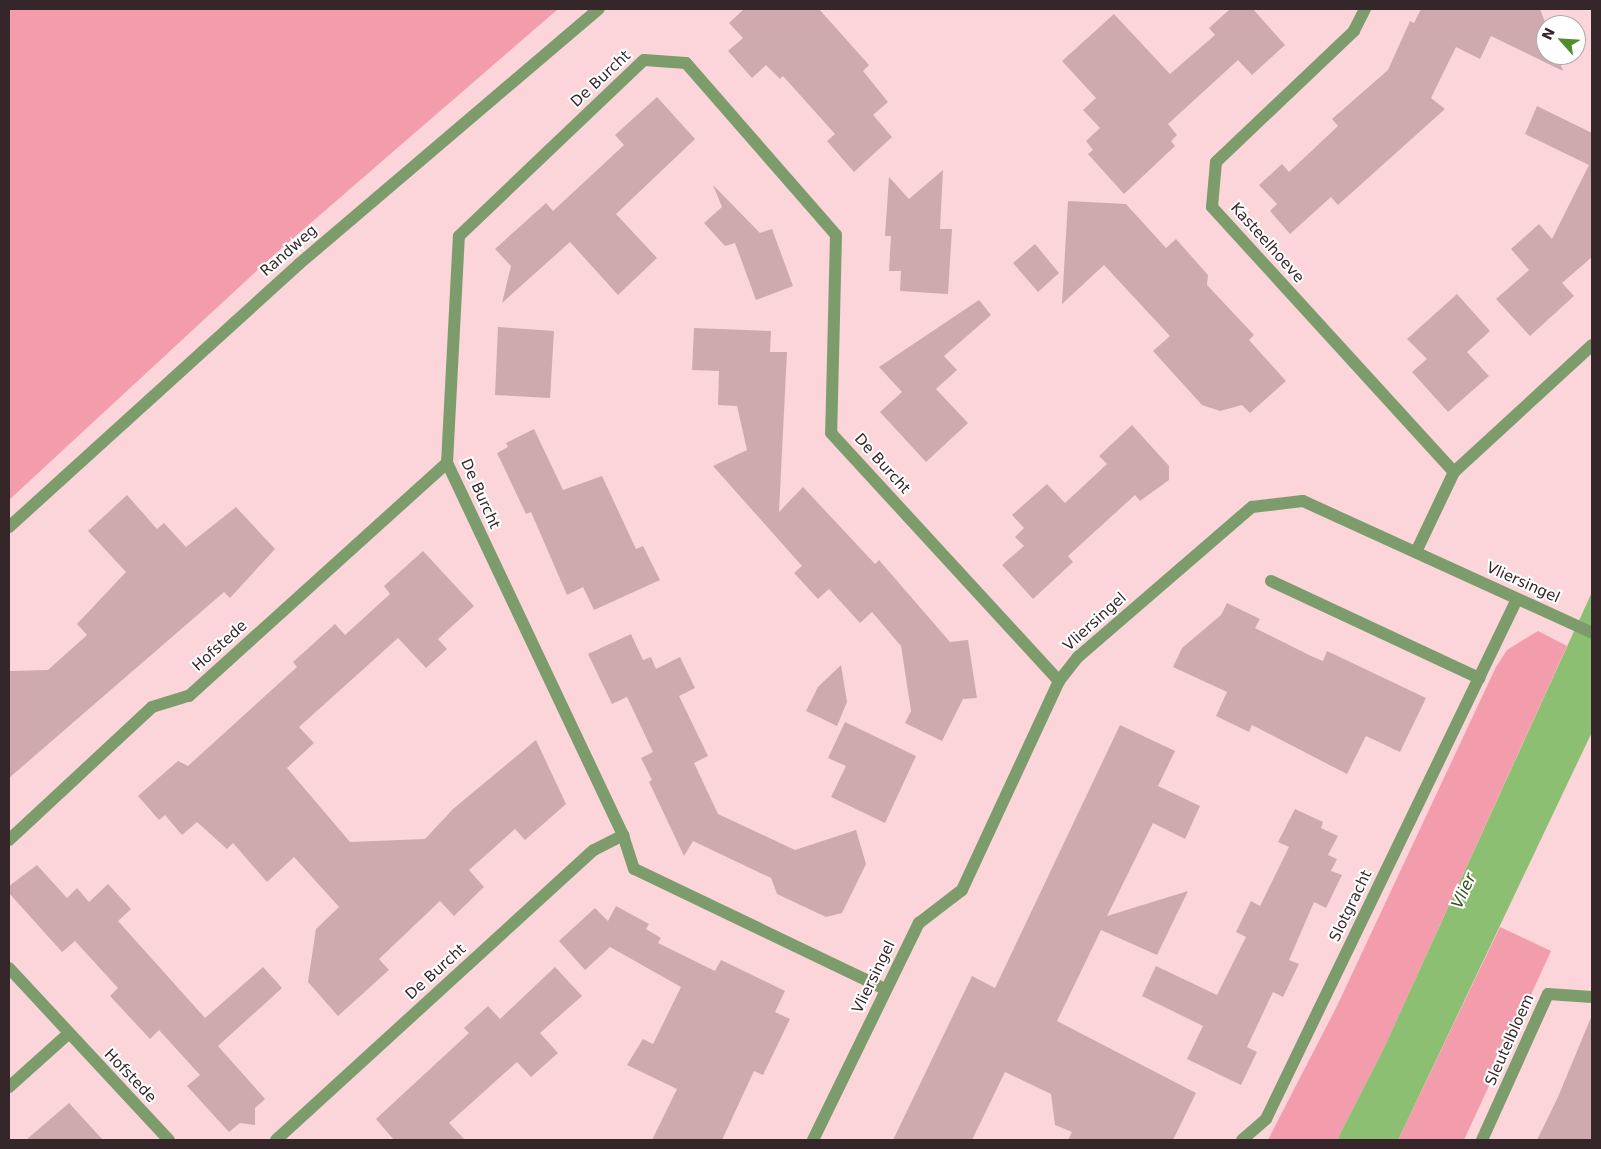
<!DOCTYPE html>
<html>
<head>
<meta charset="utf-8">
<style>
	body { margin:0 }
	#map { position:relative; width:1601px; height:1149px; overflow:hidden; background:#fbd5da; font-family:"DejaVu Sans",sans-serif }
	div>[style] { position:absolute }
	[style*='--x'] { left:calc(var(--x)*1px); top:calc(var(--y)*1px); width:calc(var(--w)*1px); rotate:calc(var(--a)*1deg) }
	.green>* { inset:0; background:#f39cab }
	.water>* { inset:0; background:#8cbf71 }
	.building>* { inset:0; background:#ceaaaf }
	.minor>* { height:12px; margin:-6px; padding:0 6px; transform-origin:6px; border-radius:6px; background:#7c9d6b }
	span { translate:-50% -50%; white-space:nowrap; text-align:center; line-height:1.15; -webkit-text-stroke:4px #fff; paint-order:stroke }
	.street-label { font-size:15px; color:#352729 }
	.water-label { font-size:16px; color:#2f501b; font-style:italic }
	.frame { position:absolute; inset:0; border:10px solid #352729; pointer-events:none }
	.north { position:absolute; left:1536px; top:15px; width:50px; height:50px; box-sizing:border-box; background:#fff; border:1px solid #aea9a9; border-radius:50%; rotate:296deg; font-size:14px; font-weight:700; line-height:20px; text-align:center; color:#352729 }
	.north::after { content:''; display:block; margin:auto; width:18px; height:22px; background:#518d2b; clip-path:polygon(50% 0,100% 100%,50% 72%,0 100%) }
</style>
</head>
<body>
<div id="map">
	<div class="green">
		<div style="clip-path:polygon(9px 9px,558px 9px,276px 253px,9px 500px)"></div>
		<div style="clip-path:polygon(1538px 631px,1567px 646px,1384px 1048px,1337px 1140px,1268px 1140px,1337px 1006px,1496px 667px,1507px 650px)"></div>
		<div style="clip-path:polygon(1500px 927px,1551px 951px,1464px 1140px,1398px 1140px)"></div>
	</div>
	<div class="water">
		<div style="clip-path:polygon(1592px 592px,1592px 732px,1398px 1140px,1337px 1140px,1384px 1048px)"></div>
	</div>
	<div class="building">
		<div style="clip-path:polygon(744px 9px,819px 9px,869px 65px,863px 71px,888px 102px,873px 115px,892px 137px,854px 172px,827px 141px,835px 134px,783px 76px,780px 79px,766px 65px,752px 78px,728px 51px,743px 38px,729px 23px)"></div>
		<div style="clip-path:polygon(1230px 9px,1253px 9px,1285px 45px,1252px 75px,1238px 60px,1168px 124px,1177px 135px,1171px 141px,1175px 146px,1124px 194px,1088px 154px,1093px 150px,1086px 141px,1100px 128px,1083px 110px,1096px 98px,1062px 61px,1114px 14px,1170px 74px,1215px 35px,1209px 28px)"></div>
		<div style="clip-path:polygon(1421px 9px,1540px 9px,1546px 25px,1546px 55px,1557px 55px,1563px 71px,1491px 36px,1480px 59px,1456px 47px,1431px 98px,1445px 109px,1338px 205px,1331px 197px,1290px 234px,1270px 211px,1277px 204px,1259px 185px,1282px 164px,1289px 172px,1338px 126px,1332px 119px,1388px 70px,1410px 21px,1414px 23px)"></div>
		<div style="clip-path:polygon(657px 97px,695px 139px,616px 214px,657px 258px,618px 295px,570px 242px,502px 303px,511px 266px,495px 249px,546px 203px,553px 211px,624px 145px,615px 135px)"></div>
		<div style="clip-path:polygon(1537px 106px,1592px 133px,1592px 257px,1562px 283px,1574px 296px,1530px 336px,1496px 299px,1529px 270px,1511px 249px,1539px 224px,1552px 239px,1589px 165px,1525px 134px)"></div>
		<div style="clip-path:polygon(943px 170px,940px 229px,952px 229px,948px 294px,900px 291px,901px 271px,889px 271px,891px 236px,885px 236px,889px 177px,909px 199px)"></div>
		<div style="clip-path:polygon(713px 185px,760px 233px,772px 229px,793px 286px,756px 300px,735px 243px,725px 246px,704px 223px,722px 207px)"></div>
		<div style="clip-path:polygon(1068px 201px,1126px 204px,1166px 248px,1176px 239px,1208px 275px,1207px 285px,1254px 335px,1249px 340px,1286px 381px,1250px 413px,1242px 405px,1220px 411px,1202px 405px,1153px 351px,1170px 336px,1104px 265px,1062px 304px)"></div>
		<div style="clip-path:polygon(1035px 244px,1059px 273px,1038px 292px,1013px 263px)"></div>
		<div style="clip-path:polygon(1457px 294px,1490px 331px,1467px 352px,1489px 376px,1448px 412px,1412px 372px,1427px 359px,1407px 339px)"></div>
		<div style="clip-path:polygon(979px 300px,991px 315px,944px 356px,957px 370px,936px 389px,968px 423px,926px 462px,880px 412px,902px 392px,879px 367px)"></div>
		<div style="clip-path:polygon(498px 327px,554px 331px,550px 398px,495px 395px)"></div>
		<div style="clip-path:polygon(694px 328px,771px 331px,770px 352px,787px 352px,779px 512px,803px 487px,875px 564px,879px 560px,950px 642px,968px 640px,977px 698px,963px 699px,942px 741px,905px 723px,911px 711px,901px 646px,872px 612px,860px 623px,829px 589px,818px 599px,794px 573px,802px 566px,713px 466px,747px 450px,737px 406px,718px 405px,719px 371px,692px 370px)"></div>
		<div style="clip-path:polygon(1132px 425px,1169px 466px,1169px 480px,1140px 501px,1135px 495px,1068px 556px,1073px 562px,1033px 599px,1002px 565px,1024px 546px,1015px 537px,1024px 528px,1012px 515px,1047px 484px,1065px 503px,1107px 464px,1099px 456px)"></div>
		<div style="clip-path:polygon(534px 429px,563px 490px,602px 476px,636px 549px,643px 546px,660px 580px,594px 610px,583px 587px,567px 595px,531px 512px,526px 514px,497px 453px,508px 447px,506px 443px)"></div>
		<div style="clip-path:polygon(127px 495px,157px 529px,164px 523px,186px 547px,236px 507px,275px 549px,230px 598px,224px 592px,9px 778px,9px 671px,48px 670px,87px 635px,77px 624px,126px 572px,88px 531px)"></div>
		<div style="clip-path:polygon(423px 551px,474px 606px,438px 639px,447px 649px,426px 668px,398px 638px,299px 727px,314px 743px,287px 768px,350px 842px,425px 839px,453px 809px,536px 740px,566px 804px,525px 840px,515px 829px,469px 870px,484px 887px,454px 916px,440px 901px,379px 959px,389px 970px,338px 1016px,308px 982px,316px 929px,339px 907px,294px 857px,267px 882px,233px 843px,227px 849px,197px 822px,182px 835px,165px 815px,159px 820px,138px 796px,178px 761px,188px 766px,297px 667px,293px 662px,335px 624px,345px 635px,390px 594px,384px 586px)"></div>
		<div style="clip-path:polygon(1227px 603px,1260px 619px,1255px 628px,1311px 656px,1323px 661px,1327px 651px,1426px 698px,1400px 752px,1366px 736px,1347px 774px,1252px 725px,1249px 732px,1216px 716px,1227px 692px,1173px 667px,1182px 648px,1221px 615px)"></div>
		<div style="clip-path:polygon(631px 634px,643px 660px,651px 657px,656px 669px,680px 657px,695px 688px,679px 696px,708px 756px,694px 763px,718px 814px,795px 850px,856px 830px,866px 864px,842px 913px,826px 917px,777px 894px,771px 878px,693px 841px,684px 856px,649px 782px,652px 780px,641px 758px,653px 752px,627px 697px,612px 704px,588px 654px)"></div>
		<div style="clip-path:polygon(841px 665px,847px 702px,837px 726px,806px 711px,818px 687px)"></div>
		<div style="clip-path:polygon(845px 722px,916px 756px,885px 823px,831px 797px,846px 766px,828px 758px)"></div>
		<div style="clip-path:polygon(1120px 725px,1175px 751px,1158px 786px,1200px 806px,1185px 839px,1153px 823px,1107px 916px,1188px 891px,1157px 955px,1101px 930px,1057px 1021px,1196px 1093px,1173px 1140px,1068px 1140px,1072px 1132px,1055px 1125px,1051px 1094px,1005px 1072px,972px 1140px,893px 1140px,972px 976px,995px 988px)"></div>
		<div style="clip-path:polygon(1295px 809px,1323px 822px,1321px 828px,1338px 836px,1328px 855px,1337px 859px,1331px 871px,1342px 875px,1326px 908px,1314px 902px,1289px 960px,1299px 964px,1283px 997px,1273px 992px,1247px 1047px,1257px 1052px,1241px 1085px,1187px 1059px,1203px 1026px,1142px 996px,1156px 966px,1217px 995px,1246px 937px,1236px 932px,1251px 901px,1260px 906px,1289px 847px,1278px 842px)"></div>
		<div style="clip-path:polygon(37px 865px,67px 898px,77px 888px,89px 902px,108px 884px,131px 909px,118px 921px,205px 1018px,263px 967px,282px 988px,218px 1046px,265px 1099px,255px 1108px,255px 1125px,240px 1123px,229px 1132px,187px 1086px,200px 1075px,159px 1030px,150px 1039px,110px 996px,118px 988px,75px 941px,62px 952px,9px 893px,9px 886px)"></div>
		<div style="clip-path:polygon(616px 906px,649px 924px,646px 929px,661px 938px,658px 943px,715px 971px,721px 960px,785px 991px,775px 1012px,790px 1019px,763px 1075px,754px 1071px,722px 1140px,652px 1140px,677px 1089px,627px 1065px,643px 1039px,653px 1044px,681px 987px,610px 947px,585px 970px,559px 941px,595px 908px,608px 921px)"></div>
		<div style="clip-path:polygon(555px 967px,582px 996px,540px 1033px,558px 1053px,531px 1077px,517px 1062px,449px 1123px,465px 1140px,394px 1140px,376px 1119px,469px 1033px,464px 1028px,488px 1006px,500px 1019px)"></div>
		<div style="clip-path:polygon(1592px 1015px,1592px 1140px,1537px 1140px,1558px 1097px)"></div>
		<div style="clip-path:polygon(69px 1103px,103px 1140px,26px 1140px)"></div>
	</div>
	<div class="minor">
		<div style="--x:1365;--y:9;--w:25;--a:117"></div>
		<div style="--x:1354;--y:31;--w:190;--a:136.5"></div>
		<div style="--x:1216;--y:162;--w:45;--a:95.1"></div>
		<div style="--x:1212;--y:207;--w:359;--a:47.6"></div>
		<div style="--x:9;--y:527;--w:391;--a:-42.2"></div>
		<div style="--x:299;--y:264;--w:394;--a:-40.4"></div>
		<div style="--x:1416;--y:552;--w:89;--a:-64.6"></div>
		<div style="--x:1454;--y:472;--w:188;--a:-42.6"></div>
		<div style="--x:1271;--y:581;--w:230;--a:25"></div>
		<div style="--x:9;--y:840;--w:195;--a:-42.9"></div>
		<div style="--x:152;--y:707;--w:39;--a:-17"></div>
		<div style="--x:189;--y:696;--w:348;--a:-42.1"></div>
		<div style="--x:9;--y:968;--w:235;--a:47.1"></div>
		<div style="--x:885;--y:989;--w:278;--a:-154.4"></div>
		<div style="--x:634;--y:869;--w:36;--a:-108"></div>
		<div style="--x:623;--y:835;--w:412;--a:-115.3"></div>
		<div style="--x:447;--y:463;--w:227;--a:-87"></div>
		<div style="--x:459;--y:236;--w:255;--a:-43.6"></div>
		<div style="--x:644;--y:60;--w:42;--a:4.1"></div>
		<div style="--x:686;--y:63;--w:228;--a:48.9"></div>
		<div style="--x:836;--y:235;--w:198;--a:91.4"></div>
		<div style="--x:831;--y:433;--w:337;--a:47.4"></div>
		<div style="--x:9;--y:1087;--w:79;--a:-41.9"></div>
		<div style="--x:276;--y:1140;--w:430;--a:-42.4"></div>
		<div style="--x:594;--y:850;--w:33;--a:-27"></div>
		<div style="--x:813;--y:1140;--w:242;--a:-64"></div>
		<div style="--x:919;--y:923;--w:54;--a:-37.5"></div>
		<div style="--x:962;--y:890;--w:230;--a:-65.1"></div>
		<div style="--x:1059;--y:681;--w:31;--a:-52"></div>
		<div style="--x:1078;--y:657;--w:230;--a:-40.8"></div>
		<div style="--x:1252;--y:507;--w:51;--a:-6.7"></div>
		<div style="--x:1303;--y:501;--w:318;--a:24.5"></div>
		<div style="--x:1242;--y:1140;--w:32;--a:-41"></div>
		<div style="--x:1266;--y:1119;--w:577;--a:-64.23"></div>
		<div style="--x:1482;--y:1140;--w:160;--a:-65.7"></div>
		<div style="--x:1548;--y:994;--w:44;--a:3.9"></div>
	</div>
	<div class="street-label">
		<span style="left:601px;top:79px;rotate:-43deg">De Burcht</span>
		<span style="left:1267px;top:243px;rotate:48deg">Kasteelhoeve</span>
		<span style="left:289px;top:251px;rotate:-41deg">Randweg</span>
		<span style="left:882px;top:464px;rotate:48deg">De Burcht</span>
		<span style="left:480px;top:494px;rotate:66deg">De Burcht</span>
		<span style="left:1523px;top:583px;rotate:24deg">Vliersingel</span>
		<span style="left:1095px;top:622px;rotate:-42deg">Vliersingel</span>
		<span style="left:220px;top:646px;rotate:-42deg">Hofstede</span>
		<span style="left:1351px;top:906px;rotate:-64deg">Slotgracht</span>
		<span style="left:436px;top:972px;rotate:-42deg">De Burcht</span>
		<span style="left:874px;top:977px;rotate:-64deg">Vliersingel</span>
		<span style="left:1510px;top:1040px;rotate:-66deg">Sleutelbloem</span>
		<span style="left:130px;top:1076px;rotate:46deg">Hofstede</span>
	</div>
	<div class="water-label">
		<span style="left:1464px;top:891px;rotate:-65deg">Vlier</span>
	</div>
	<div class="frame"></div>
	<div class="north">N</div>
</div>
</body>
</html>
